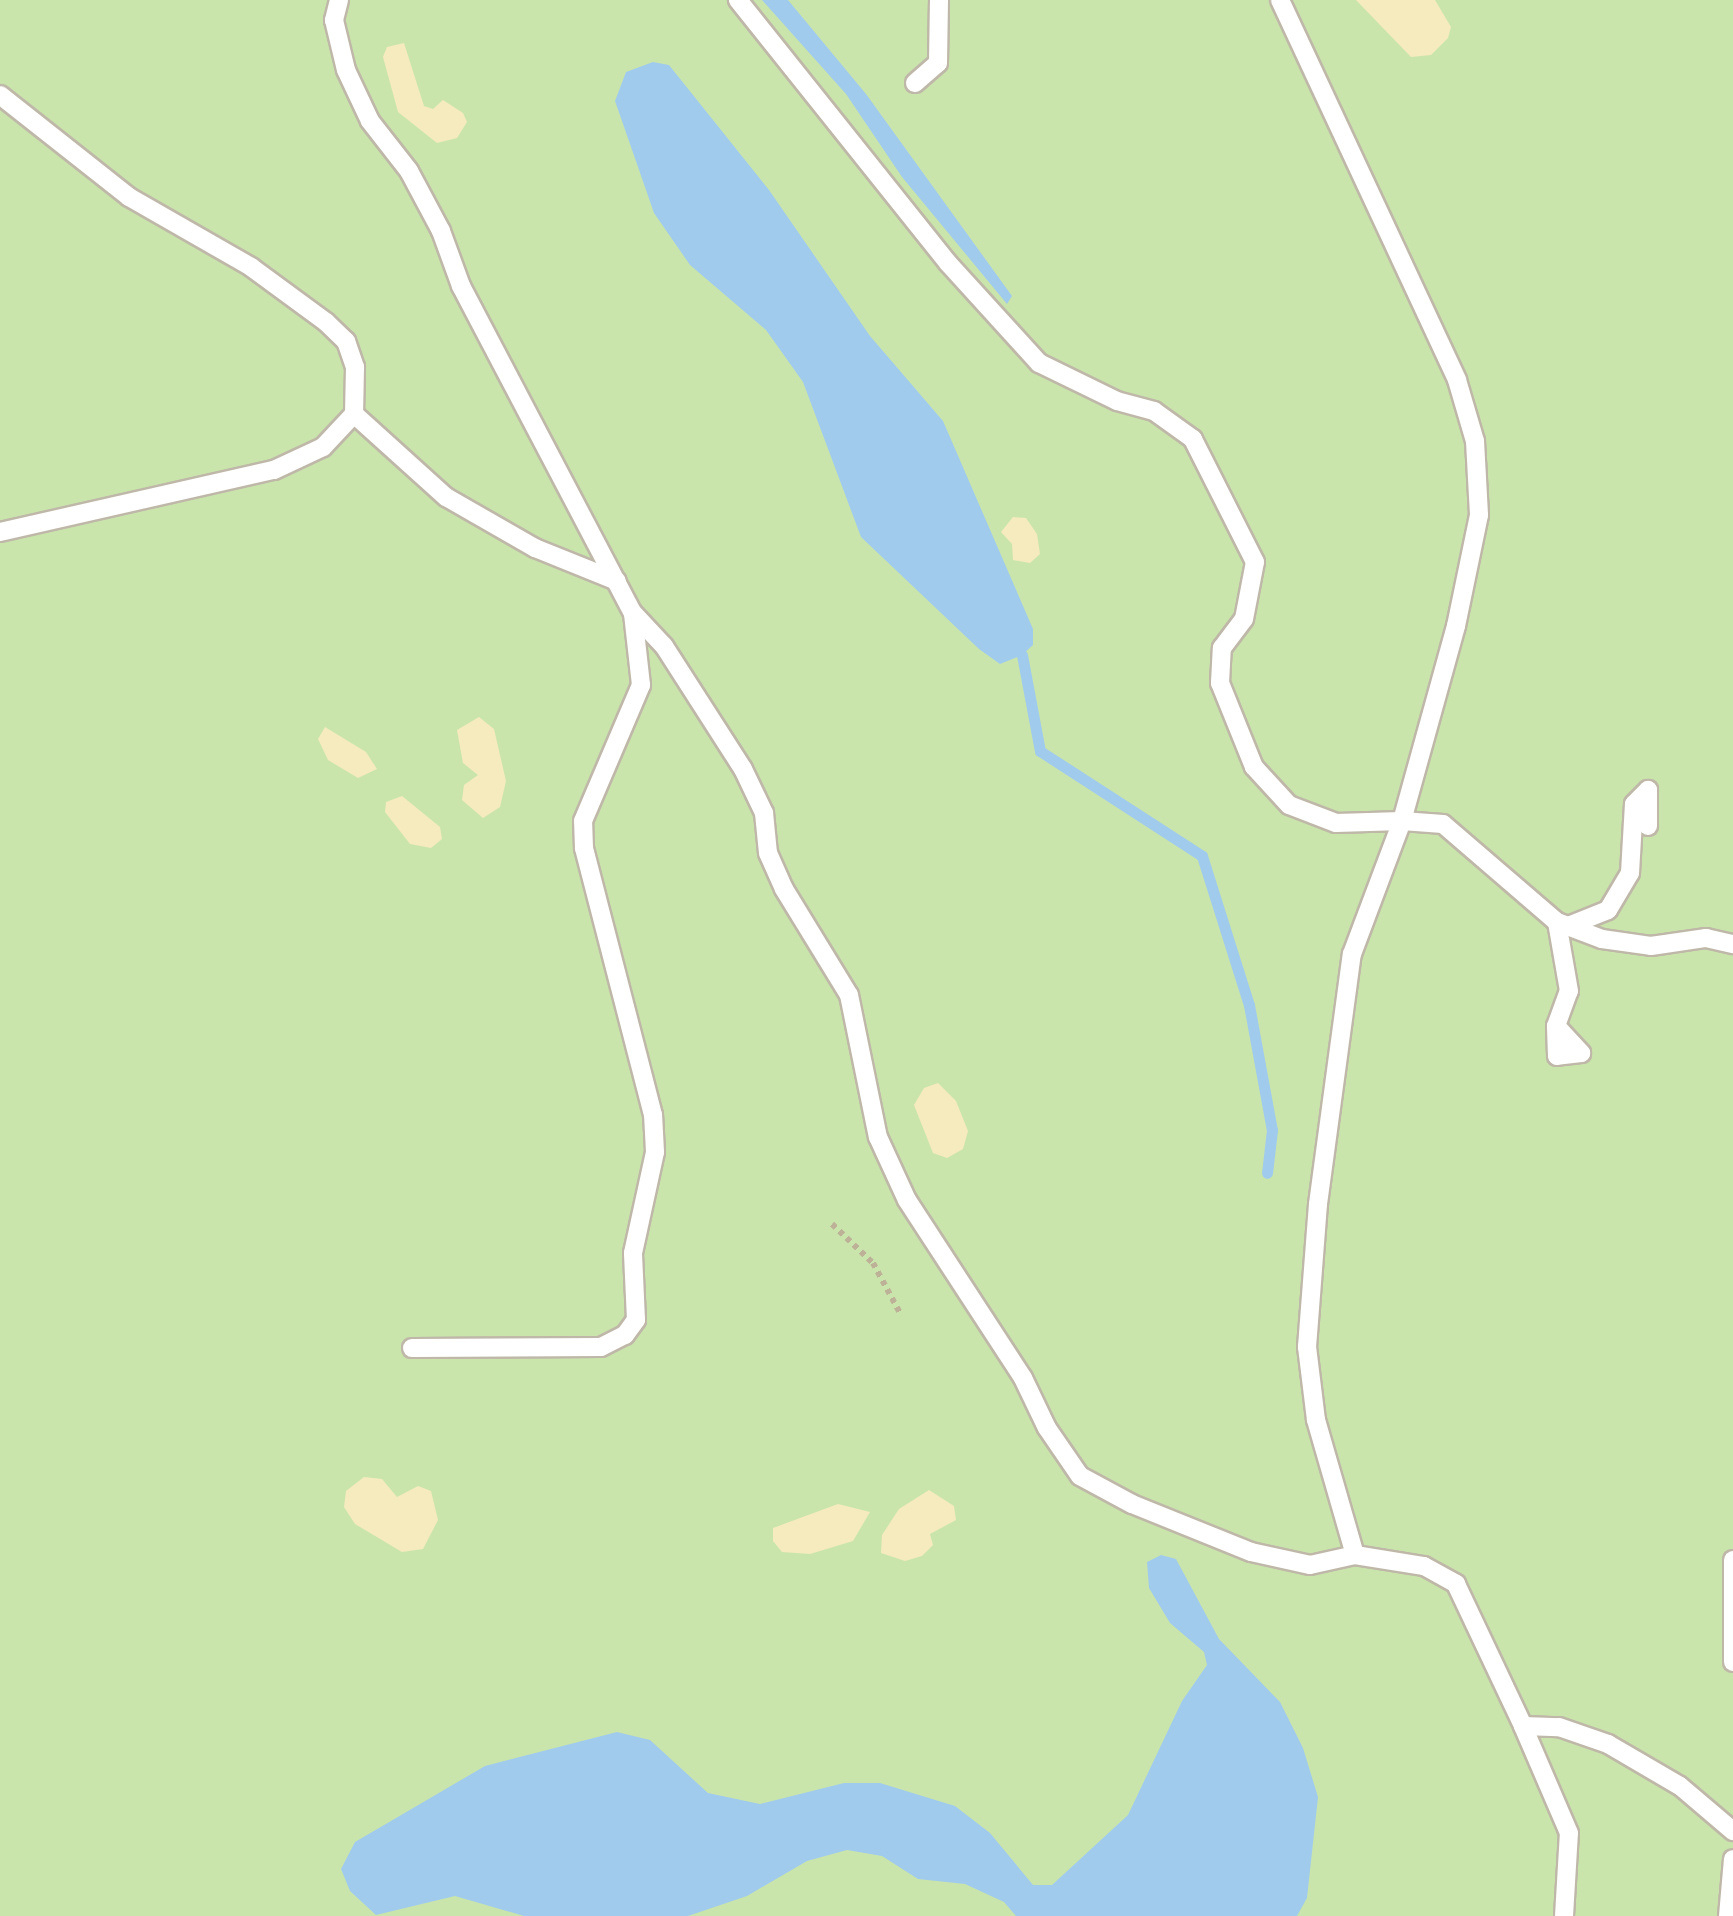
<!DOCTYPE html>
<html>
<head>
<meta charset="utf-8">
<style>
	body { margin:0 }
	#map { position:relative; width:1733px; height:1916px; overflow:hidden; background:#f1ede3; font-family:"Work Sans",sans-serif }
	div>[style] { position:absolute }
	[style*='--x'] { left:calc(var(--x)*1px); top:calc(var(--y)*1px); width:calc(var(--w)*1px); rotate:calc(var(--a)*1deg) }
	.green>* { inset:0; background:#cae5ac }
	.sand>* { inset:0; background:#f5ebbe }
	.water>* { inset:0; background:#a0cbed }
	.stream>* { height:11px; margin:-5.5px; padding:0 5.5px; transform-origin:5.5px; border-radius:5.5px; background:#a0cbed }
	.path>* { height:6px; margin-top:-3px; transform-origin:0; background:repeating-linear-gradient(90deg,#bdb198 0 5px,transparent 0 10px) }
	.roads { filter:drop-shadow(2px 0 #bfb8a9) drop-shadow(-2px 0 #bfb8a9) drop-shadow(0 2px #bfb8a9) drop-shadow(0 -2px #bfb8a9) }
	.lane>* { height:18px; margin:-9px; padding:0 9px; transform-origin:9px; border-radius:9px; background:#fff }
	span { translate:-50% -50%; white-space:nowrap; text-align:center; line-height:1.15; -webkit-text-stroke:9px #fff; paint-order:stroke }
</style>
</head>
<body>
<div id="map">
	<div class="green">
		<div style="clip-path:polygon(0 0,1733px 0,1733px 1916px,0 1916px)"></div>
	</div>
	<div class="sand">
		<div style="clip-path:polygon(1356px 0,1435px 0,1451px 27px,1448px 38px,1431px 55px,1411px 57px)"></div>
		<div style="clip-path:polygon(404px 43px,424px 106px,433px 109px,443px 100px,463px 113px,467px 122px,457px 138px,437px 143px,398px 112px,383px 57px,387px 47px)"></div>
		<div style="clip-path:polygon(1013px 517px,1026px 518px,1037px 534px,1040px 554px,1030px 563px,1013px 560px,1012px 544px,1001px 532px)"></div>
		<div style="clip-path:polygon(479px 717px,494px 729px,506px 781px,500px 807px,483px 818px,462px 800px,464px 785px,478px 775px,463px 763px,457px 730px)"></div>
		<div style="clip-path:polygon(325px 727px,366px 752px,377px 769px,358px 778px,328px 760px,318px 739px)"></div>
		<div style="clip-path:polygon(402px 796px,440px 827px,442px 839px,431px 848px,410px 844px,385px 812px,386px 802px)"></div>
		<div style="clip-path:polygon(938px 1083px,956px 1101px,968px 1131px,963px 1149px,947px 1158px,933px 1153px,914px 1105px,924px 1088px)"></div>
		<div style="clip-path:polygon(364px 1477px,382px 1479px,397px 1497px,418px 1486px,431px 1491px,438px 1520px,423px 1549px,402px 1552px,355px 1524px,344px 1507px,346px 1491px)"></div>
		<div style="clip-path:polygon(929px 1490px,954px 1506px,956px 1520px,930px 1534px,933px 1545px,922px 1556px,905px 1561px,881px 1553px,882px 1535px,899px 1509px)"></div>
		<div style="clip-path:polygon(838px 1504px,870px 1512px,853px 1541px,810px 1554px,782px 1552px,773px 1541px,773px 1528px)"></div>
	</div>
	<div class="water">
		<div style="clip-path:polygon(762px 0,788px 0,866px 94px,1012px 296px,1007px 304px,902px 177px,846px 94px)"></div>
		<div style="clip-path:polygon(653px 62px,669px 65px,769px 190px,870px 336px,943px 421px,1033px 629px,1033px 645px,1022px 655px,1000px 664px,979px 649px,861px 537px,803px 382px,766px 330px,690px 265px,654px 213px,615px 101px,626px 72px)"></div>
		<div style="clip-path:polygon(1161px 1555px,1176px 1559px,1219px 1639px,1280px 1702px,1303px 1748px,1318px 1797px,1307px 1898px,1297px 1916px,1016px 1916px,1004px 1902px,965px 1884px,918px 1879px,882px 1856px,847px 1850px,807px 1861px,747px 1896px,688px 1916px,524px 1916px,455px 1896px,376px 1915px,350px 1891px,341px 1869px,355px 1842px,485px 1766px,617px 1732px,650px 1740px,708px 1793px,760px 1804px,844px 1783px,880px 1783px,955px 1806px,990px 1833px,1033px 1885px,1052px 1885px,1128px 1815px,1182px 1701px,1207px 1665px,1204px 1652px,1170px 1623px,1149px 1588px,1147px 1562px)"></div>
	</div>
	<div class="stream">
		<div style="--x:1022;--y:655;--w:98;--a:79.4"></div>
		<div style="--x:1040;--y:751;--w:193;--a:32.9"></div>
		<div style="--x:1202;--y:856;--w:156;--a:72.5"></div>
		<div style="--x:1249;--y:1005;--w:127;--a:79.6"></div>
		<div style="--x:1272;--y:1130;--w:43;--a:96.6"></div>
	</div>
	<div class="path">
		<div style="--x:832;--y:1224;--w:57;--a:43.6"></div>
		<div style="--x:873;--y:1263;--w:59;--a:61.7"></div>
	</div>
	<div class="roads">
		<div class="lane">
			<div style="--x:339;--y:0;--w:21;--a:104"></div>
			<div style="--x:334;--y:20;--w:51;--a:76.5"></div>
			<div style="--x:346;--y:70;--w:56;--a:64.8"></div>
			<div style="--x:370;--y:121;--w:63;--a:52"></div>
			<div style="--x:409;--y:171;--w:68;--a:61.9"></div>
			<div style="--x:441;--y:231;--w:59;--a:70"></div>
			<div style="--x:461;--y:286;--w:369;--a:62.3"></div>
			<div style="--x:633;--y:613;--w:45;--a:46.8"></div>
			<div style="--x:664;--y:646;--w:146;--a:57.3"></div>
			<div style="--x:743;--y:769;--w:49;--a:64.5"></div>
			<div style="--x:764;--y:813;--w:40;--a:84.3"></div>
			<div style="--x:768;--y:853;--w:39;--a:66"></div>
			<div style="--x:784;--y:889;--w:124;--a:58.5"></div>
			<div style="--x:849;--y:995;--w:145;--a:78.5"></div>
			<div style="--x:878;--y:1137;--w:69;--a:65.3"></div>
			<div style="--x:907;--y:1200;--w:212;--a:56.9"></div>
			<div style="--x:1023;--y:1378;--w:55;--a:64.4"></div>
			<div style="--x:1047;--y:1428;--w:58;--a:55.5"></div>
			<div style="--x:1080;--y:1476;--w:59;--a:28.3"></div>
			<div style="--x:1132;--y:1504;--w:128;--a:22"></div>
			<div style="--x:1251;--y:1552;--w:60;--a:12.4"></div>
			<div style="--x:1310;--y:1565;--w:46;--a:-12.5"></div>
			<div style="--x:1355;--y:1555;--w:141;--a:-106.1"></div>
			<div style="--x:1316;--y:1420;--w:74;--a:-97"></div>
			<div style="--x:1307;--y:1347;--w:143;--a:-85.6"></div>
			<div style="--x:1318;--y:1204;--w:252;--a:-82.3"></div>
			<div style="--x:1352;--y:954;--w:142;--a:-69.4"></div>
			<div style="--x:1402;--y:821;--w:66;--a:178.3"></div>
			<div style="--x:1336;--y:823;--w:50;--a:-159"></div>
			<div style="--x:1289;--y:805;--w:52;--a:-132.6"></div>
			<div style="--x:1254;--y:767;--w:91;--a:-112"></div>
			<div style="--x:1220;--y:683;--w:35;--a:-87"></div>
			<div style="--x:1222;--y:648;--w:36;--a:-53"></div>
			<div style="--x:1244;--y:619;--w:58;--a:-79.1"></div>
			<div style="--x:1255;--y:562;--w:138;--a:-116.8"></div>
			<div style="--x:1193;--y:439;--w:48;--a:-144.3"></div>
			<div style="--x:1154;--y:411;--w:38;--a:-165"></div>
			<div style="--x:1117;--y:401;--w:87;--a:-154"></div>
			<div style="--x:1039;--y:363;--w:135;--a:-132.3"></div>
			<div style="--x:948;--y:263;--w:337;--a:-128.6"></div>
			<div style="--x:1280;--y:0;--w:419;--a:65"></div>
			<div style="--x:1457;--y:380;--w:64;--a:73.6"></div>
			<div style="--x:1475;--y:441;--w:74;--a:86.9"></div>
			<div style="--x:1479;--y:515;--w:113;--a:101.7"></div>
			<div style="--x:1456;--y:626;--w:202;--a:105.5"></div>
			<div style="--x:1402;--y:821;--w:41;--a:4.2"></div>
			<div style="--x:1443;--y:824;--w:150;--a:40.7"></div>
			<div style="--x:915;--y:83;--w:30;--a:-41"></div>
			<div style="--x:938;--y:63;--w:63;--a:-89.1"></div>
			<div style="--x:0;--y:95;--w:164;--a:38.3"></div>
			<div style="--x:129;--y:197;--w:141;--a:29.8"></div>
			<div style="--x:251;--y:267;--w:93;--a:36.3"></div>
			<div style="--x:326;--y:322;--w:28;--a:44"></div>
			<div style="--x:346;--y:341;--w:28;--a:71"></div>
			<div style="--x:355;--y:367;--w:47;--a:91.2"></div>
			<div style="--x:354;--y:414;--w:124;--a:42.1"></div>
			<div style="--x:446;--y:497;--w:103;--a:29.8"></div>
			<div style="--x:535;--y:548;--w:88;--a:21.9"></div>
			<div style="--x:0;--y:532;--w:281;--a:-12.8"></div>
			<div style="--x:274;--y:470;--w:54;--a:-25.1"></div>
			<div style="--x:323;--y:447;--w:45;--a:-46.8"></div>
			<div style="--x:1568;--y:926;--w:43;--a:-21.8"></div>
			<div style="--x:1608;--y:910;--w:43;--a:-59.3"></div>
			<div style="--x:1630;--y:873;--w:69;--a:-86.7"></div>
			<div style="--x:1634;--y:804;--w:20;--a:-45"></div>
			<div style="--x:1648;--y:790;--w:36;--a:90"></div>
			<div style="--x:1556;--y:1026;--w:37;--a:47"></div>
			<div style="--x:1581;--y:1053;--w:24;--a:173"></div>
			<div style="--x:1557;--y:1056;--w:30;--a:-92"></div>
			<div style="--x:1556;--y:1026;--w:37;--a:-70"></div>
			<div style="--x:1569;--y:991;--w:70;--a:-99.9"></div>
			<div style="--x:1557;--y:922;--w:48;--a:20.7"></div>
			<div style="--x:1602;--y:939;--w:49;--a:8.1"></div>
			<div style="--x:1651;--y:946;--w:56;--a:-8.3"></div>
			<div style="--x:1706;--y:938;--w:28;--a:13"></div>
			<div style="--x:412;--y:1348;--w:189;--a:-0.3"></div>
			<div style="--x:601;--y:1347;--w:27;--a:-27"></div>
			<div style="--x:625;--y:1335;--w:19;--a:-54"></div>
			<div style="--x:636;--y:1320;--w:67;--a:-92.6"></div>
			<div style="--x:633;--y:1253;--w:103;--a:-77.7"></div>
			<div style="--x:655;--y:1152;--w:37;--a:-93"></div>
			<div style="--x:653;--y:1115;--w:276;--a:-104.5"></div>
			<div style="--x:584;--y:848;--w:27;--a:-92"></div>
			<div style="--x:583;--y:821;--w:148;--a:-66.9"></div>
			<div style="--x:641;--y:685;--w:71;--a:-96.4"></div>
			<div style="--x:1355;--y:1555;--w:70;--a:9.1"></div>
			<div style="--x:1424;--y:1566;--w:37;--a:29"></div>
			<div style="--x:1456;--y:1584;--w:157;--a:64.7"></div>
			<div style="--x:1733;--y:1560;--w:102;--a:90"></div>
			<div style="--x:1564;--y:1916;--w:83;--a:-86.6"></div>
			<div style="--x:1569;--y:1833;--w:116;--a:-113.3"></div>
			<div style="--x:1523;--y:1726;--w:36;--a:2"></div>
			<div style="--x:1559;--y:1727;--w:52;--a:19.1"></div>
			<div style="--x:1608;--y:1744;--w:83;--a:30.3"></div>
			<div style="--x:1680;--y:1786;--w:70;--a:40.3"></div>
			<div style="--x:1728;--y:1916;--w:57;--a:-85"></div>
		</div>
	</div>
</div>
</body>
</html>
